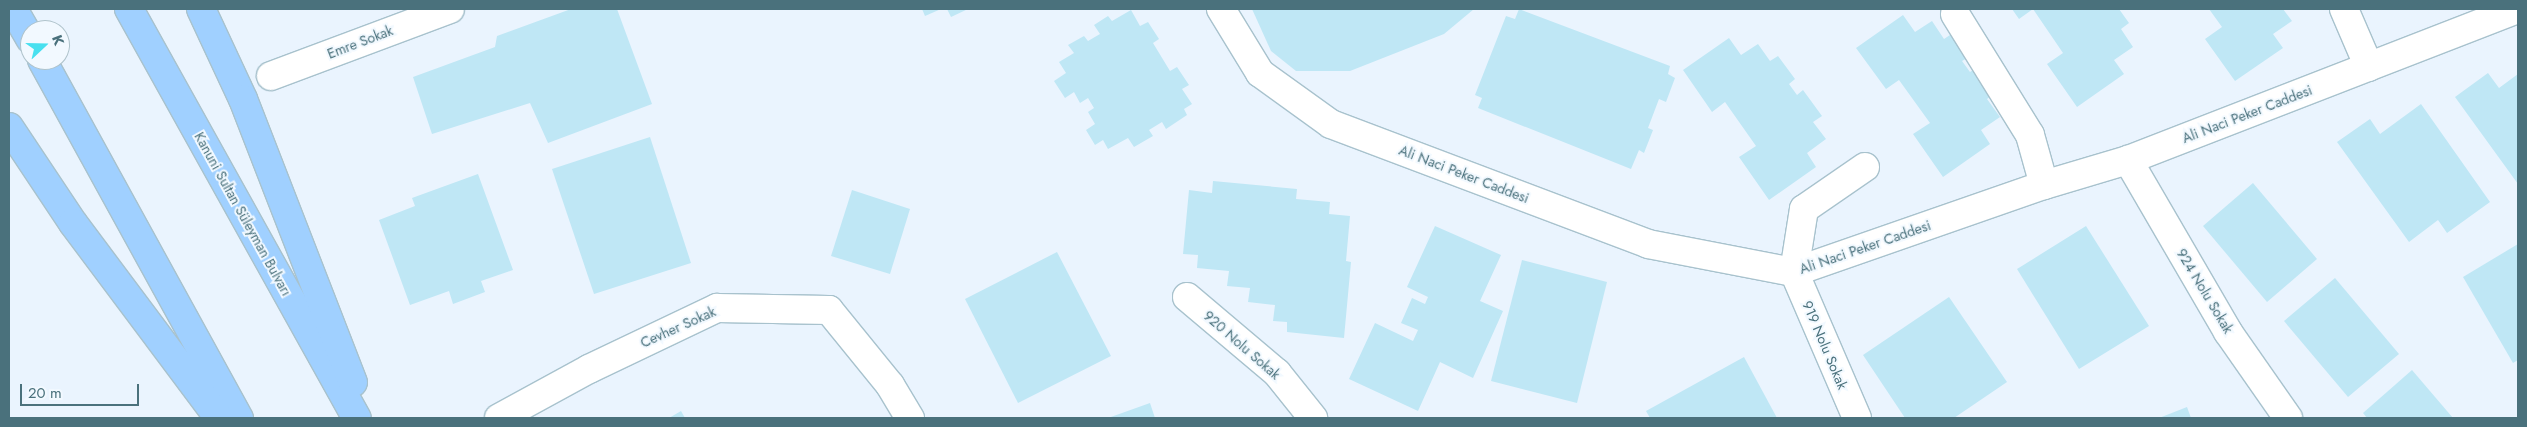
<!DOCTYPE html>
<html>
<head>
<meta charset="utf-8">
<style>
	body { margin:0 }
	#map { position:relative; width:2527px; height:427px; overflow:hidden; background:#eaf4fe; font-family:Jost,sans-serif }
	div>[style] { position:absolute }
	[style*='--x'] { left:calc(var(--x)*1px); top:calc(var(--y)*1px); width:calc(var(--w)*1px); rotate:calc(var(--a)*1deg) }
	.building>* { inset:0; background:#bfe7f5 }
	.roads { filter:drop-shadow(1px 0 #a8c2cd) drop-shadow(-1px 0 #a8c2cd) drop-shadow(0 1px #a8c2cd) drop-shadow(0 -1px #a8c2cd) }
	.minor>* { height:28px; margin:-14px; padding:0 14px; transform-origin:14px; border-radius:14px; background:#fff }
	.major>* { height:28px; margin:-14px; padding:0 14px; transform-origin:14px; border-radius:14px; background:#a0d0ff }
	span { translate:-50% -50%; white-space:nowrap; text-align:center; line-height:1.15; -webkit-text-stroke:4px #f2f9ff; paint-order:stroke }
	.street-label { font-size:14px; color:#4a717c }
	.frame { position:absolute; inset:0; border:10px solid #4a717c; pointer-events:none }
	.north { position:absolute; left:20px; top:20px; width:50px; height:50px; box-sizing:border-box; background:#f2f9ff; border:1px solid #afc3cb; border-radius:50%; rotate:69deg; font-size:14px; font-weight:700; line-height:20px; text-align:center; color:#4a717c }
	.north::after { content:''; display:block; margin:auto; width:18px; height:22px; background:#48e0ef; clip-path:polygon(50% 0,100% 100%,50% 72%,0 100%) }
	.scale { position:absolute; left:20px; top:384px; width:119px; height:22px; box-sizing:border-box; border:2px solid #4a717c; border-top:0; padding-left:6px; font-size:15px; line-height:18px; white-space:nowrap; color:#4a717c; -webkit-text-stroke:4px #f2f9ff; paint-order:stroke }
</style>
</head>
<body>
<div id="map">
	<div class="building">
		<div style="clip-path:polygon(571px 9px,617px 9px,652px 104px,548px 143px,530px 103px,432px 134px,413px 77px,495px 47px,497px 36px)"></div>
		<div style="clip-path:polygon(922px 9px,941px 9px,925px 16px)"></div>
		<div style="clip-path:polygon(947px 9px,968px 9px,951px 17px)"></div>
		<div style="clip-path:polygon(1252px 9px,1474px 9px,1444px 34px,1350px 71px,1296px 71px,1271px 51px)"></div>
		<div style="clip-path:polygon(1519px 9px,1670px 66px,1668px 74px,1675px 78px,1666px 102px,1659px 99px,1648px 128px,1653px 130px,1644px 153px,1639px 150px,1631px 169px,1478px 108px,1482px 98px,1475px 95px,1506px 16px,1515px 19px)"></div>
		<div style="clip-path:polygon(2012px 9px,2119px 9px,2129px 23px,2121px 29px,2133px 47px,2114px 60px,2124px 74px,2077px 107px,2047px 64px,2063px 53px,2033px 9px,2019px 19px)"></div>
		<div style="clip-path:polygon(2209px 9px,2283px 9px,2292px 21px,2273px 34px,2283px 48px,2235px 81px,2205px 39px,2222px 27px)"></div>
		<div style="clip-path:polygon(1131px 10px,1140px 26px,1148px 22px,1159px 39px,1153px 43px,1170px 71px,1177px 67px,1189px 85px,1182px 89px,1192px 104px,1184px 109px,1187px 115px,1166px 129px,1162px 122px,1149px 130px,1153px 136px,1134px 147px,1128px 138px,1108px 149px,1103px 140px,1095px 145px,1086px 130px,1095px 124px,1088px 112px,1094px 108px,1088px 98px,1080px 103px,1074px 92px,1065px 98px,1054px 81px,1066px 73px,1059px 62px,1074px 53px,1068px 45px,1084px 36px,1088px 41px,1100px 34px,1094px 25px,1108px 16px,1112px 21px)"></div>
		<div style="clip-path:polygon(1903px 15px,1915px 32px,1932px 21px,1944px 39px,1953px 33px,1969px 57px,1962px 61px,1970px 72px,1977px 67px,1995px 93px,1987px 99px,2000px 117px,1981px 130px,1990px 144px,1943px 177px,1913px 134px,1930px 123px,1899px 80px,1886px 89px,1856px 48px)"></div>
		<div style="clip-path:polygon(1729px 38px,1741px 55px,1758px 44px,1770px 61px,1778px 56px,1795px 79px,1789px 84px,1797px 95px,1803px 90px,1822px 116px,1813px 122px,1826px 139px,1807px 153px,1816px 167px,1769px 200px,1739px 157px,1756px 146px,1725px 102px,1712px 112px,1683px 70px)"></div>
		<div style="clip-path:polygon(2488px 73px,2499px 88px,2518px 74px,2518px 184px,2455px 97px)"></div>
		<div style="clip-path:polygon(2421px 104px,2490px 202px,2447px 233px,2438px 220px,2409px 242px,2337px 142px,2370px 119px,2380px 134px)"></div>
		<div style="clip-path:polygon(650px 137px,691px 263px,594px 294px,552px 169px)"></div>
		<div style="clip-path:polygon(478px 174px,513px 270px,481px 281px,485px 292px,453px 304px,449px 291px,410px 305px,379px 220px,415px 206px,412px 198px)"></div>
		<div style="clip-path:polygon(1213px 181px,1297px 189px,1296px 199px,1330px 202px,1329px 214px,1350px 216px,1346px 261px,1351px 262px,1344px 338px,1287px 332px,1287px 322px,1273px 321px,1275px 305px,1248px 302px,1250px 288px,1227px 286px,1229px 271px,1197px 268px,1198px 255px,1183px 254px,1189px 190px,1212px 193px)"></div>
		<div style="clip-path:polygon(2253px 183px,2317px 259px,2267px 302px,2203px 226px)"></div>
		<div style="clip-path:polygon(852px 190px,910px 209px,890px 274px,831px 256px)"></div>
		<div style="clip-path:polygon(1435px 226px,1501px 255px,1480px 301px,1503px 311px,1473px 378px,1440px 362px,1418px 411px,1349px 379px,1375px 323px,1413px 341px,1418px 330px,1401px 323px,1412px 298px,1425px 304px,1428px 297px,1407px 287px)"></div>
		<div style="clip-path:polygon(2086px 226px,2149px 326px,2079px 369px,2017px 269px)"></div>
		<div style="clip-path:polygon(2518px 244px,2518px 360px,2513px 363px,2463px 277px)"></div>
		<div style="clip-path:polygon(1057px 252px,1111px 356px,1018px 403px,965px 299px)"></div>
		<div style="clip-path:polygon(1522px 260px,1607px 282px,1577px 403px,1491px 381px)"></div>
		<div style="clip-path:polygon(2335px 278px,2399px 354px,2348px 397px,2284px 321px)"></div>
		<div style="clip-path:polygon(1949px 297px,2007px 382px,1954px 418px,1905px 418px,1863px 355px)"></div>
		<div style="clip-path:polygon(1744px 357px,1777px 418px,1650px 418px,1646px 411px)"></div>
		<div style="clip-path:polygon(2412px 370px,2453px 418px,2367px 418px,2363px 413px)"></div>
		<div style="clip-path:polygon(1150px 403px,1155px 418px,1108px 418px)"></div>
		<div style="clip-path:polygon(2187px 407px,2191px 418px,2159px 418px)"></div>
		<div style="clip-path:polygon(681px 411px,685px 418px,669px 418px)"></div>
	</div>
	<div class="roads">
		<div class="minor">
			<div style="--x:1221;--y:9;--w:75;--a:58.6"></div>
			<div style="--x:1260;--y:73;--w:87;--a:35.7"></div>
			<div style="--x:1331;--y:124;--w:339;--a:20.7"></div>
			<div style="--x:1648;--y:244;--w:149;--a:10.9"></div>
			<div style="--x:1794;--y:272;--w:265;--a:-19.2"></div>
			<div style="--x:2044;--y:185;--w:88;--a:-16.6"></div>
			<div style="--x:2128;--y:160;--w:418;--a:-21.2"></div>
			<div style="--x:2344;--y:9;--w:63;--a:66.7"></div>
			<div style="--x:1955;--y:14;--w:142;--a:58.2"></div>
			<div style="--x:2030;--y:135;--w:52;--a:74.4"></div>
			<div style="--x:271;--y:76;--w:191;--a:-20.5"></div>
			<div style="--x:2128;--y:160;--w:199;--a:59.8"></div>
			<div style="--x:2228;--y:332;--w:105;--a:55.1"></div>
			<div style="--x:1187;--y:297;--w:118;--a:40.2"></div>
			<div style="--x:1277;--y:373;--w:58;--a:51.3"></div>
			<div style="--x:499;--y:418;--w:102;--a:-28.6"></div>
			<div style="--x:589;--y:369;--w:142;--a:-25.5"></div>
			<div style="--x:717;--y:308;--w:112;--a:1"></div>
			<div style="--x:829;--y:310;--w:97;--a:50.9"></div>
			<div style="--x:890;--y:385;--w:39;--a:59"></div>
			<div style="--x:1857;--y:418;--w:159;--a:-113.3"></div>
			<div style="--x:1794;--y:272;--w:64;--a:-81"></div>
			<div style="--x:1804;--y:209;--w:74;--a:-34.5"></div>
		</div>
		<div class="major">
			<div style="--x:13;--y:9;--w:34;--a:60"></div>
			<div style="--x:129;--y:9;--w:468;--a:60.9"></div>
			<div style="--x:201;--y:9;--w:99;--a:65"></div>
			<div style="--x:243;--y:99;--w:304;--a:68.8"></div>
			<div style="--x:42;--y:60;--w:409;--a:61.2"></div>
			<div style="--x:9;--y:127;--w:115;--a:56.3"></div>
			<div style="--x:73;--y:223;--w:244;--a:53.2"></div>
		</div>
	</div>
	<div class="street-label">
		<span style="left:360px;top:42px;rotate:-21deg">Emre Sokak</span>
		<span style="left:2247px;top:114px;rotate:-21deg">Ali Naci Peker Caddesi</span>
		<span style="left:1464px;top:174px;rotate:21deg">Ali Naci Peker Caddesi</span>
		<span style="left:243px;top:214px;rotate:61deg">Kanuni Sultan Süleyman Bulvarı</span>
		<span style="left:1865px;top:247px;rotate:-19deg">Ali Naci Peker Caddesi</span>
		<span style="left:2205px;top:291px;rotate:59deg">924 Nolu Sokak</span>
		<span style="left:678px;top:327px;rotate:-24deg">Cevher Sokak</span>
		<span style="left:1242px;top:345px;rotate:41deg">920 Nolu Sokak</span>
		<span style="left:1825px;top:345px;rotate:67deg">919 Nolu Sokak</span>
	</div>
	<div class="frame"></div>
	<div class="north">K</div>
	<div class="scale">20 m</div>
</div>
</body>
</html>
